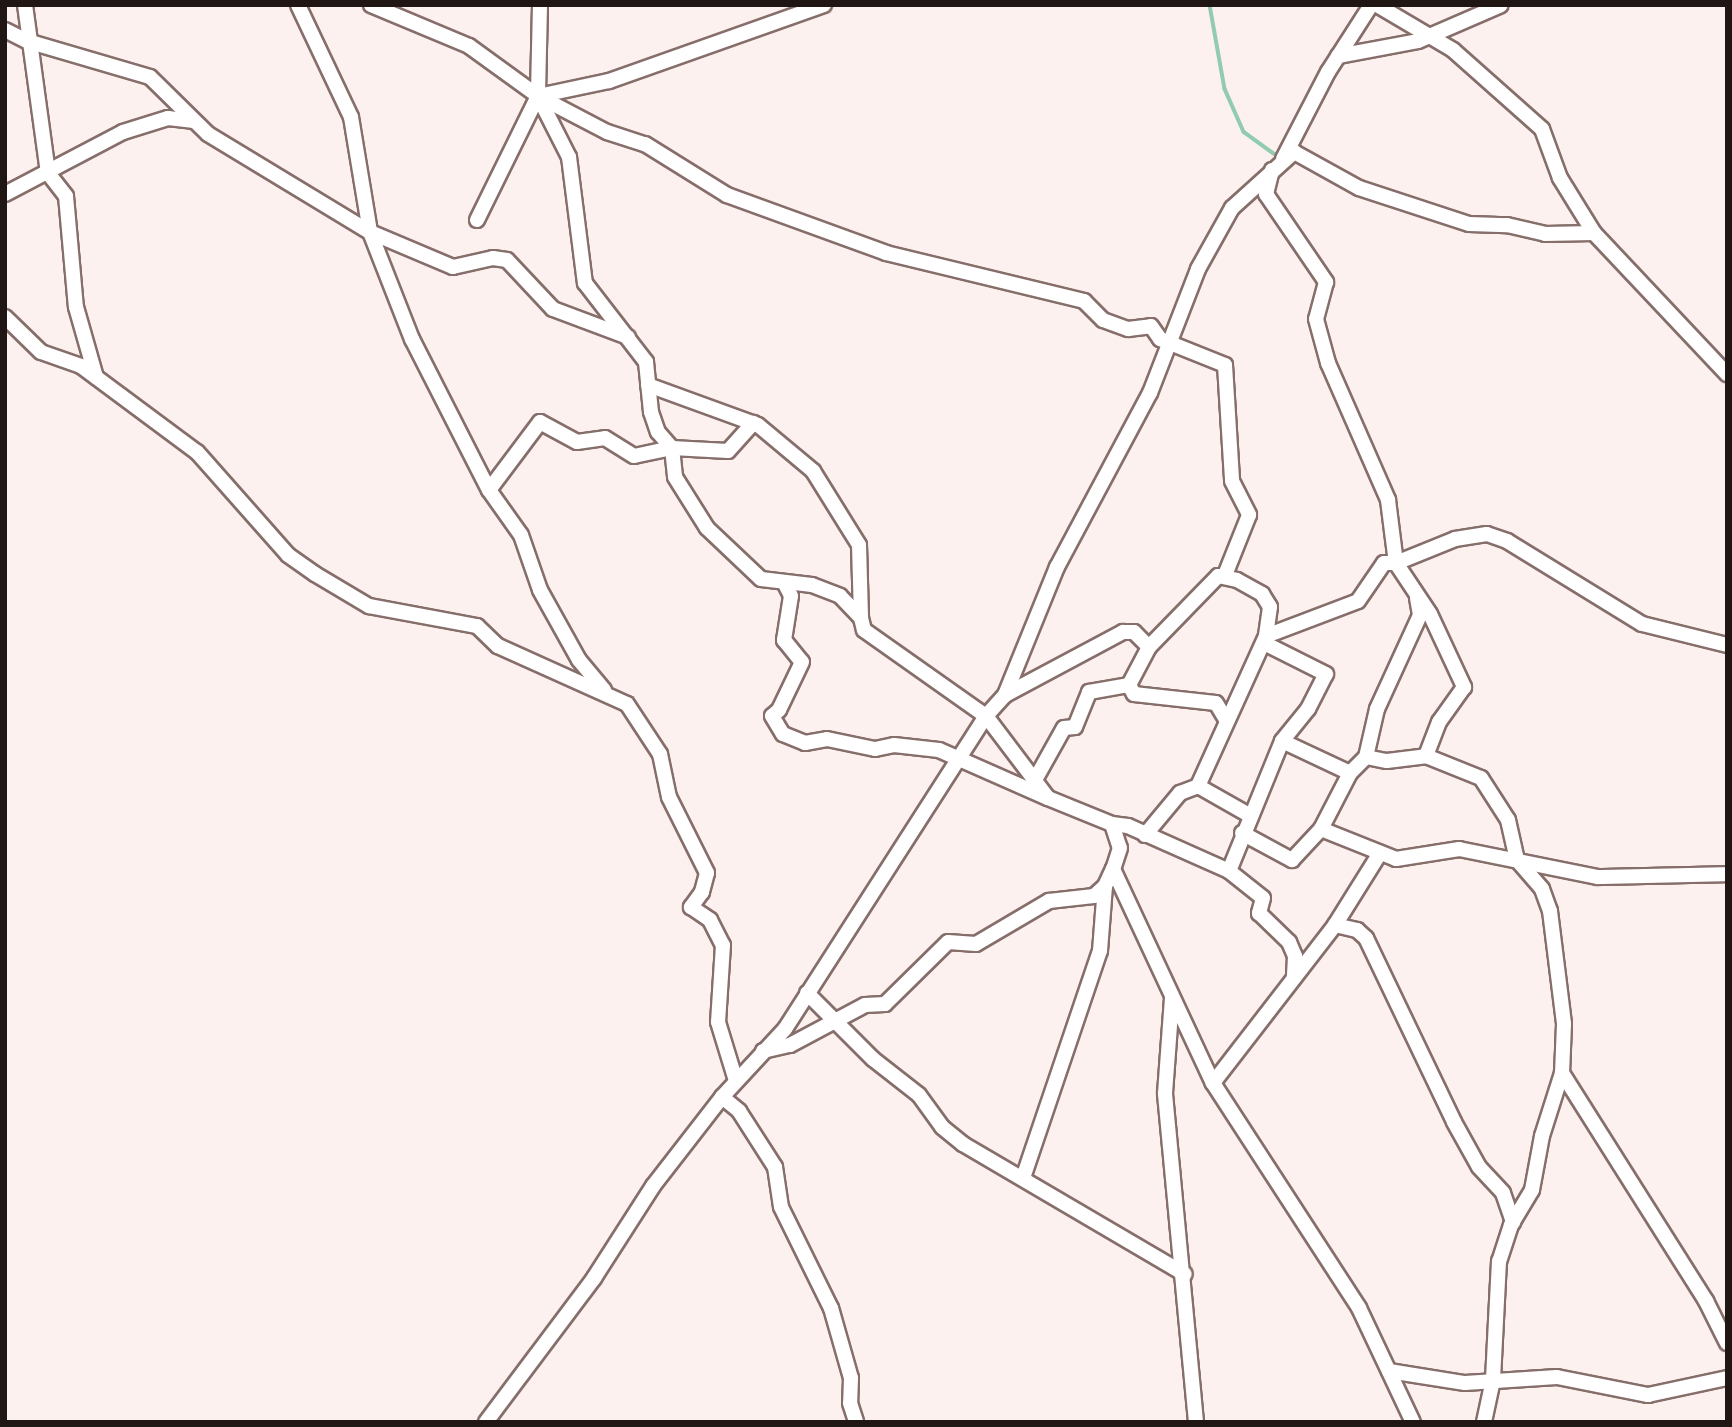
<!DOCTYPE html>
<html>
<head>
<meta charset="utf-8">
<style>
	body { margin:0 }
	#map { position:relative; width:1732px; height:1427px; overflow:hidden; background:#fdf1ef; font-family:"Open Sans",sans-serif }
	div>[style] { position:absolute }
	[style*='--x'] { left:calc(var(--x)*1px); top:calc(var(--y)*1px); width:calc(var(--w)*1px); rotate:calc(var(--a)*1deg) }
	.stream>* { height:3.5px; margin:-1.75px; padding:0 1.75px; transform-origin:1.75px; border-radius:1.75px; background:#91cbb0 }
	.roads { filter:drop-shadow(2px 0 #866e6a) drop-shadow(-2px 0 #866e6a) drop-shadow(0 2px #866e6a) drop-shadow(0 -2px #866e6a) }
	.minor>* { height:14px; margin:-7px; padding:0 7px; transform-origin:7px; border-radius:7px; background:#fff }
	span { translate:-50% -50%; white-space:nowrap; text-align:center; line-height:1.15; -webkit-text-stroke:5px #fdf1ef; paint-order:stroke }
	.frame { position:absolute; inset:0; border:7px solid #201715; pointer-events:none }
</style>
</head>
<body>
<div id="map">
	<div class="stream">
		<div style="--x:1210;--y:5;--w:85;--a:79.9"></div>
		<div style="--x:1225;--y:89;--w:47;--a:66.2"></div>
		<div style="--x:1244;--y:132;--w:44;--a:35.8"></div>
	</div>
	<div class="roads">
		<div class="minor">
			<div style="--x:25;--y:5;--w:170;--a:82.2"></div>
			<div style="--x:48;--y:173;--w:29;--a:52"></div>
			<div style="--x:66;--y:196;--w:111;--a:84.9"></div>
			<div style="--x:76;--y:307;--w:73;--a:74.1"></div>
			<div style="--x:298;--y:5;--w:124;--a:64.7"></div>
			<div style="--x:351;--y:117;--w:117;--a:80.6"></div>
			<div style="--x:370;--y:232;--w:115;--a:68.6"></div>
			<div style="--x:412;--y:339;--w:169;--a:63"></div>
			<div style="--x:489;--y:490;--w:55;--a:54.6"></div>
			<div style="--x:521;--y:535;--w:58;--a:70.9"></div>
			<div style="--x:540;--y:590;--w:80;--a:60.9"></div>
			<div style="--x:579;--y:660;--w:39;--a:50"></div>
			<div style="--x:371;--y:5;--w:106;--a:22.7"></div>
			<div style="--x:469;--y:46;--w:85;--a:35.9"></div>
			<div style="--x:538;--y:96;--w:78;--a:27.6"></div>
			<div style="--x:607;--y:132;--w:40;--a:18"></div>
			<div style="--x:645;--y:144;--w:97;--a:31.9"></div>
			<div style="--x:727;--y:195;--w:169;--a:20"></div>
			<div style="--x:886;--y:253;--w:204;--a:13.6"></div>
			<div style="--x:1084;--y:301;--w:27;--a:45"></div>
			<div style="--x:1103;--y:320;--w:27;--a:20"></div>
			<div style="--x:1128;--y:329;--w:23;--a:-7"></div>
			<div style="--x:1151;--y:326;--w:16;--a:55"></div>
			<div style="--x:1160;--y:339;--w:70;--a:21.8"></div>
			<div style="--x:1225;--y:365;--w:116;--a:86.5"></div>
			<div style="--x:1232;--y:481;--w:38;--a:63"></div>
			<div style="--x:1249;--y:515;--w:65;--a:111.8"></div>
			<div style="--x:540;--y:5;--w:91;--a:91.3"></div>
			<div style="--x:538;--y:96;--w:68;--a:63.1"></div>
			<div style="--x:569;--y:157;--w:127;--a:82.8"></div>
			<div style="--x:585;--y:283;--w:100;--a:52.3"></div>
			<div style="--x:646;--y:362;--w:50;--a:84.3"></div>
			<div style="--x:651;--y:412;--w:21;--a:71"></div>
			<div style="--x:658;--y:432;--w:21;--a:49"></div>
			<div style="--x:672;--y:448;--w:29;--a:84"></div>
			<div style="--x:675;--y:477;--w:60;--a:57.9"></div>
			<div style="--x:707;--y:528;--w:74;--a:43.4"></div>
			<div style="--x:761;--y:579;--w:51;--a:6.7"></div>
			<div style="--x:812;--y:585;--w:30;--a:21"></div>
			<div style="--x:840;--y:596;--w:30;--a:46"></div>
			<div style="--x:861;--y:618;--w:12;--a:76"></div>
			<div style="--x:864;--y:630;--w:149;--a:35.2"></div>
			<div style="--x:986;--y:716;--w:103;--a:52.9"></div>
			<div style="--x:1048;--y:798;--w:69;--a:22.1"></div>
			<div style="--x:1112;--y:824;--w:25;--a:72"></div>
			<div style="--x:1120;--y:848;--w:22;--a:108"></div>
			<div style="--x:1113;--y:869;--w:236;--a:65"></div>
			<div style="--x:1213;--y:1083;--w:268;--a:57"></div>
			<div style="--x:1359;--y:1308;--w:126;--a:64.7"></div>
			<div style="--x:1377;--y:5;--w:88;--a:30.6"></div>
			<div style="--x:1453;--y:50;--w:119;--a:41.6"></div>
			<div style="--x:1542;--y:129;--w:52;--a:69.8"></div>
			<div style="--x:1560;--y:178;--w:65;--a:58.3"></div>
			<div style="--x:1594;--y:233;--w:194;--a:46.7"></div>
			<div style="--x:5;--y:30;--w:25;--a:27"></div>
			<div style="--x:27;--y:41;--w:128;--a:16.3"></div>
			<div style="--x:150;--y:77;--w:81;--a:44.5"></div>
			<div style="--x:208;--y:134;--w:189;--a:31.2"></div>
			<div style="--x:370;--y:232;--w:90;--a:22.9"></div>
			<div style="--x:453;--y:267;--w:41;--a:-12.7"></div>
			<div style="--x:493;--y:258;--w:14;--a:8"></div>
			<div style="--x:507;--y:260;--w:67;--a:46.8"></div>
			<div style="--x:553;--y:309;--w:80;--a:20.5"></div>
			<div style="--x:1338;--y:56;--w:81;--a:-10.6"></div>
			<div style="--x:1418;--y:41;--w:90;--a:-23.4"></div>
			<div style="--x:1283;--y:159;--w:98;--a:-62.7"></div>
			<div style="--x:1328;--y:72;--w:80;--a:-57.3"></div>
			<div style="--x:1272;--y:170;--w:25;--a:104"></div>
			<div style="--x:1266;--y:194;--w:107;--a:55.7"></div>
			<div style="--x:1326;--y:282;--w:38;--a:105"></div>
			<div style="--x:1316;--y:319;--w:46;--a:74.7"></div>
			<div style="--x:1328;--y:363;--w:150;--a:66.3"></div>
			<div style="--x:1388;--y:500;--w:64;--a:82.8"></div>
			<div style="--x:1396;--y:563;--w:61;--a:56.3"></div>
			<div style="--x:1430;--y:614;--w:81;--a:65"></div>
			<div style="--x:1464;--y:687;--w:43;--a:125.5"></div>
			<div style="--x:1439;--y:722;--w:36;--a:111"></div>
			<div style="--x:5;--y:194;--w:133;--a:-27.7"></div>
			<div style="--x:123;--y:132;--w:47;--a:-17.3"></div>
			<div style="--x:168;--y:118;--w:24;--a:7"></div>
			<div style="--x:477;--y:220;--w:138;--a:-63.8"></div>
			<div style="--x:538;--y:96;--w:73;--a:-11.9"></div>
			<div style="--x:609;--y:81;--w:228;--a:-19.5"></div>
			<div style="--x:5;--y:317;--w:50;--a:44.2"></div>
			<div style="--x:41;--y:352;--w:42;--a:19.3"></div>
			<div style="--x:81;--y:366;--w:144;--a:36.6"></div>
			<div style="--x:197;--y:452;--w:137;--a:48.5"></div>
			<div style="--x:288;--y:555;--w:33;--a:35"></div>
			<div style="--x:315;--y:574;--w:63;--a:30.7"></div>
			<div style="--x:369;--y:606;--w:110;--a:10.5"></div>
			<div style="--x:477;--y:626;--w:29;--a:44"></div>
			<div style="--x:498;--y:646;--w:141;--a:24.2"></div>
			<div style="--x:627;--y:704;--w:60;--a:56.6"></div>
			<div style="--x:660;--y:754;--w:44;--a:78.2"></div>
			<div style="--x:669;--y:797;--w:85;--a:63.4"></div>
			<div style="--x:707;--y:873;--w:20;--a:105"></div>
			<div style="--x:702;--y:892;--w:19;--a:126"></div>
			<div style="--x:691;--y:907;--w:23;--a:34"></div>
			<div style="--x:710;--y:920;--w:28;--a:63"></div>
			<div style="--x:723;--y:945;--w:77;--a:93.7"></div>
			<div style="--x:718;--y:1022;--w:62;--a:73"></div>
			<div style="--x:648;--y:385;--w:117;--a:20"></div>
			<div style="--x:758;--y:425;--w:72;--a:39.9"></div>
			<div style="--x:813;--y:471;--w:87;--a:58.1"></div>
			<div style="--x:859;--y:545;--w:73;--a:88.4"></div>
			<div style="--x:489;--y:490;--w:85;--a:-53.1"></div>
			<div style="--x:540;--y:422;--w:42;--a:28.4"></div>
			<div style="--x:577;--y:442;--w:28;--a:-8"></div>
			<div style="--x:605;--y:438;--w:34;--a:32"></div>
			<div style="--x:634;--y:456;--w:39;--a:-12"></div>
			<div style="--x:672;--y:448;--w:56;--a:3.1"></div>
			<div style="--x:728;--y:451;--w:38;--a:-48"></div>
			<div style="--x:785;--y:584;--w:13;--a:63"></div>
			<div style="--x:791;--y:596;--w:45;--a:99"></div>
			<div style="--x:784;--y:640;--w:28;--a:51"></div>
			<div style="--x:802;--y:662;--w:53;--a:115.6"></div>
			<div style="--x:779;--y:710;--w:9;--a:139"></div>
			<div style="--x:772;--y:716;--w:21;--a:59"></div>
			<div style="--x:783;--y:734;--w:24;--a:22"></div>
			<div style="--x:805;--y:743;--w:22;--a:-10"></div>
			<div style="--x:827;--y:739;--w:49;--a:11.8"></div>
			<div style="--x:875;--y:749;--w:19;--a:-12"></div>
			<div style="--x:894;--y:745;--w:45;--a:6.3"></div>
			<div style="--x:939;--y:750;--w:119;--a:23.8"></div>
			<div style="--x:1129;--y:685;--w:10;--a:61"></div>
			<div style="--x:1134;--y:694;--w:82;--a:6.3"></div>
			<div style="--x:1216;--y:703;--w:21;--a:59"></div>
			<div style="--x:1005;--y:695;--w:134;--a:-28.1"></div>
			<div style="--x:1123;--y:632;--w:11;--a:0"></div>
			<div style="--x:1134;--y:632;--w:21;--a:45"></div>
			<div style="--x:1282;--y:741;--w:75;--a:25.2"></div>
			<div style="--x:1366;--y:757;--w:21;--a:11"></div>
			<div style="--x:1387;--y:761;--w:39;--a:-7"></div>
			<div style="--x:1426;--y:756;--w:59;--a:21.8"></div>
			<div style="--x:1481;--y:778;--w:50;--a:57.3"></div>
			<div style="--x:1508;--y:820;--w:41;--a:77.3"></div>
			<div style="--x:1517;--y:860;--w:38;--a:49"></div>
			<div style="--x:1542;--y:889;--w:23;--a:70"></div>
			<div style="--x:1550;--y:911;--w:114;--a:82.9"></div>
			<div style="--x:1564;--y:1024;--w:49;--a:92.3"></div>
			<div style="--x:1562;--y:1073;--w:66;--a:107.6"></div>
			<div style="--x:1542;--y:1136;--w:55;--a:100.5"></div>
			<div style="--x:1532;--y:1190;--w:41;--a:121"></div>
			<div style="--x:1511;--y:1225;--w:38;--a:108"></div>
			<div style="--x:1499;--y:1261;--w:119;--a:92.9"></div>
			<div style="--x:1493;--y:1380;--w:43;--a:102.1"></div>
			<div style="--x:1036;--y:778;--w:57;--a:-60.8"></div>
			<div style="--x:1064;--y:728;--w:11;--a:-5"></div>
			<div style="--x:1075;--y:727;--w:38;--a:-68"></div>
			<div style="--x:1089;--y:692;--w:41;--a:-9.9"></div>
			<div style="--x:1129;--y:685;--w:43;--a:-62.2"></div>
			<div style="--x:1149;--y:647;--w:99;--a:-45.8"></div>
			<div style="--x:1218;--y:576;--w:19;--a:12"></div>
			<div style="--x:1237;--y:580;--w:29;--a:29"></div>
			<div style="--x:1262;--y:594;--w:15;--a:58"></div>
			<div style="--x:1270;--y:607;--w:29;--a:98"></div>
			<div style="--x:1198;--y:786;--w:61;--a:29.5"></div>
			<div style="--x:1112;--y:824;--w:16;--a:7"></div>
			<div style="--x:1128;--y:826;--w:111;--a:24"></div>
			<div style="--x:1229;--y:871;--w:43;--a:38.5"></div>
			<div style="--x:1263;--y:898;--w:16;--a:105"></div>
			<div style="--x:1259;--y:913;--w:42;--a:44"></div>
			<div style="--x:1289;--y:942;--w:15;--a:67"></div>
			<div style="--x:1295;--y:956;--w:22;--a:93"></div>
			<div style="--x:1321;--y:829;--w:81;--a:21.8"></div>
			<div style="--x:1396;--y:859;--w:64;--a:-9"></div>
			<div style="--x:1459;--y:849;--w:142;--a:11.4"></div>
			<div style="--x:1598;--y:877;--w:129;--a:-1.3"></div>
			<div style="--x:1242;--y:833;--w:57;--a:28.4"></div>
			<div style="--x:1292;--y:860;--w:42;--a:-46.9"></div>
			<div style="--x:1321;--y:829;--w:63;--a:-62.6"></div>
			<div style="--x:1350;--y:773;--w:23;--a:-45"></div>
			<div style="--x:1366;--y:757;--w:49;--a:-77.1"></div>
			<div style="--x:1377;--y:709;--w:103;--a:-65.4"></div>
			<div style="--x:1420;--y:615;--w:17;--a:-100"></div>
			<div style="--x:1145;--y:835;--w:55;--a:-50.2"></div>
			<div style="--x:1180;--y:793;--w:19;--a:-21"></div>
			<div style="--x:1198;--y:786;--w:165;--a:-65.6"></div>
			<div style="--x:1266;--y:636;--w:98;--a:-20.8"></div>
			<div style="--x:1358;--y:601;--w:46;--a:-55.6"></div>
			<div style="--x:1384;--y:563;--w:12;--a:0"></div>
			<div style="--x:1396;--y:563;--w:64;--a:-22.1"></div>
			<div style="--x:1455;--y:539;--w:32;--a:-9"></div>
			<div style="--x:1487;--y:534;--w:21;--a:19"></div>
			<div style="--x:1507;--y:541;--w:158;--a:31.6"></div>
			<div style="--x:1642;--y:624;--w:88;--a:13.9"></div>
			<div style="--x:1229;--y:871;--w:140;--a:-67.8"></div>
			<div style="--x:1282;--y:741;--w:41;--a:-50.9"></div>
			<div style="--x:1308;--y:709;--w:39;--a:-63"></div>
			<div style="--x:1326;--y:674;--w:69;--a:-153.4"></div>
			<div style="--x:1335;--y:925;--w:23;--a:13"></div>
			<div style="--x:1357;--y:930;--w:12;--a:42"></div>
			<div style="--x:1366;--y:938;--w:204;--a:64.4"></div>
			<div style="--x:1454;--y:1122;--w:51;--a:60.9"></div>
			<div style="--x:1479;--y:1167;--w:35;--a:47"></div>
			<div style="--x:1503;--y:1193;--w:31;--a:71"></div>
			<div style="--x:807;--y:993;--w:93;--a:45"></div>
			<div style="--x:873;--y:1059;--w:58;--a:38"></div>
			<div style="--x:919;--y:1095;--w:39;--a:54"></div>
			<div style="--x:942;--y:1127;--w:27;--a:39"></div>
			<div style="--x:963;--y:1144;--w:257;--a:30.4"></div>
			<div style="--x:1172;--y:998;--w:96;--a:94.2"></div>
			<div style="--x:1165;--y:1094;--w:329;--a:84.6"></div>
			<div style="--x:763;--y:1051;--w:28;--a:-13"></div>
			<div style="--x:790;--y:1045;--w:85;--a:-28.1"></div>
			<div style="--x:865;--y:1005;--w:20;--a:-3"></div>
			<div style="--x:885;--y:1004;--w:88;--a:-44.5"></div>
			<div style="--x:948;--y:942;--w:28;--a:4"></div>
			<div style="--x:976;--y:944;--w:85;--a:-30.5"></div>
			<div style="--x:1049;--y:901;--w:45;--a:-6.3"></div>
			<div style="--x:1094;--y:896;--w:15;--a:-42"></div>
			<div style="--x:1105;--y:886;--w:19;--a:-65"></div>
			<div style="--x:1562;--y:1073;--w:270;--a:57.7"></div>
			<div style="--x:1706;--y:1301;--w:47;--a:63.4"></div>
			<div style="--x:1213;--y:1083;--w:200;--a:-52.3"></div>
			<div style="--x:1335;--y:925;--w:85;--a:-58"></div>
			<div style="--x:722;--y:1097;--w:22;--a:39"></div>
			<div style="--x:739;--y:1111;--w:67;--a:57.3"></div>
			<div style="--x:775;--y:1167;--w:40;--a:81.5"></div>
			<div style="--x:781;--y:1207;--w:113;--a:63.7"></div>
			<div style="--x:831;--y:1308;--w:73;--a:74.1"></div>
			<div style="--x:851;--y:1378;--w:25;--a:92"></div>
			<div style="--x:850;--y:1403;--w:20;--a:72"></div>
			<div style="--x:1023;--y:1178;--w:240;--a:-71.3"></div>
			<div style="--x:1100;--y:951;--w:65;--a:-85.6"></div>
			<div style="--x:1389;--y:1371;--w:77;--a:9"></div>
			<div style="--x:1465;--y:1383;--w:92;--a:-3.7"></div>
			<div style="--x:1557;--y:1377;--w:93;--a:11.2"></div>
			<div style="--x:1648;--y:1395;--w:81;--a:-12.1"></div>
			<div style="--x:486;--y:1422;--w:180;--a:-53.1"></div>
			<div style="--x:594;--y:1278;--w:109;--a:-57.3"></div>
			<div style="--x:653;--y:1186;--w:113;--a:-52.2"></div>
			<div style="--x:722;--y:1097;--w:93;--a:-47.2"></div>
			<div style="--x:785;--y:1029;--w:372;--a:-57.3"></div>
			<div style="--x:986;--y:716;--w:28;--a:-48"></div>
			<div style="--x:1005;--y:695;--w:138;--a:-67.9"></div>
			<div style="--x:1057;--y:567;--w:197;--a:-61.9"></div>
			<div style="--x:1150;--y:393;--w:133;--a:-68.8"></div>
			<div style="--x:1198;--y:269;--w:70;--a:-60.9"></div>
			<div style="--x:1232;--y:208;--w:84;--a:-42.1"></div>
			<div style="--x:1294;--y:152;--w:74;--a:29"></div>
			<div style="--x:1359;--y:188;--w:116;--a:18.1"></div>
			<div style="--x:1469;--y:224;--w:38;--a:2"></div>
			<div style="--x:1507;--y:225;--w:39;--a:13"></div>
			<div style="--x:1545;--y:234;--w:49;--a:-1.2"></div>
		</div>
	</div>
	<div class="frame"></div>
</div>
</body>
</html>
